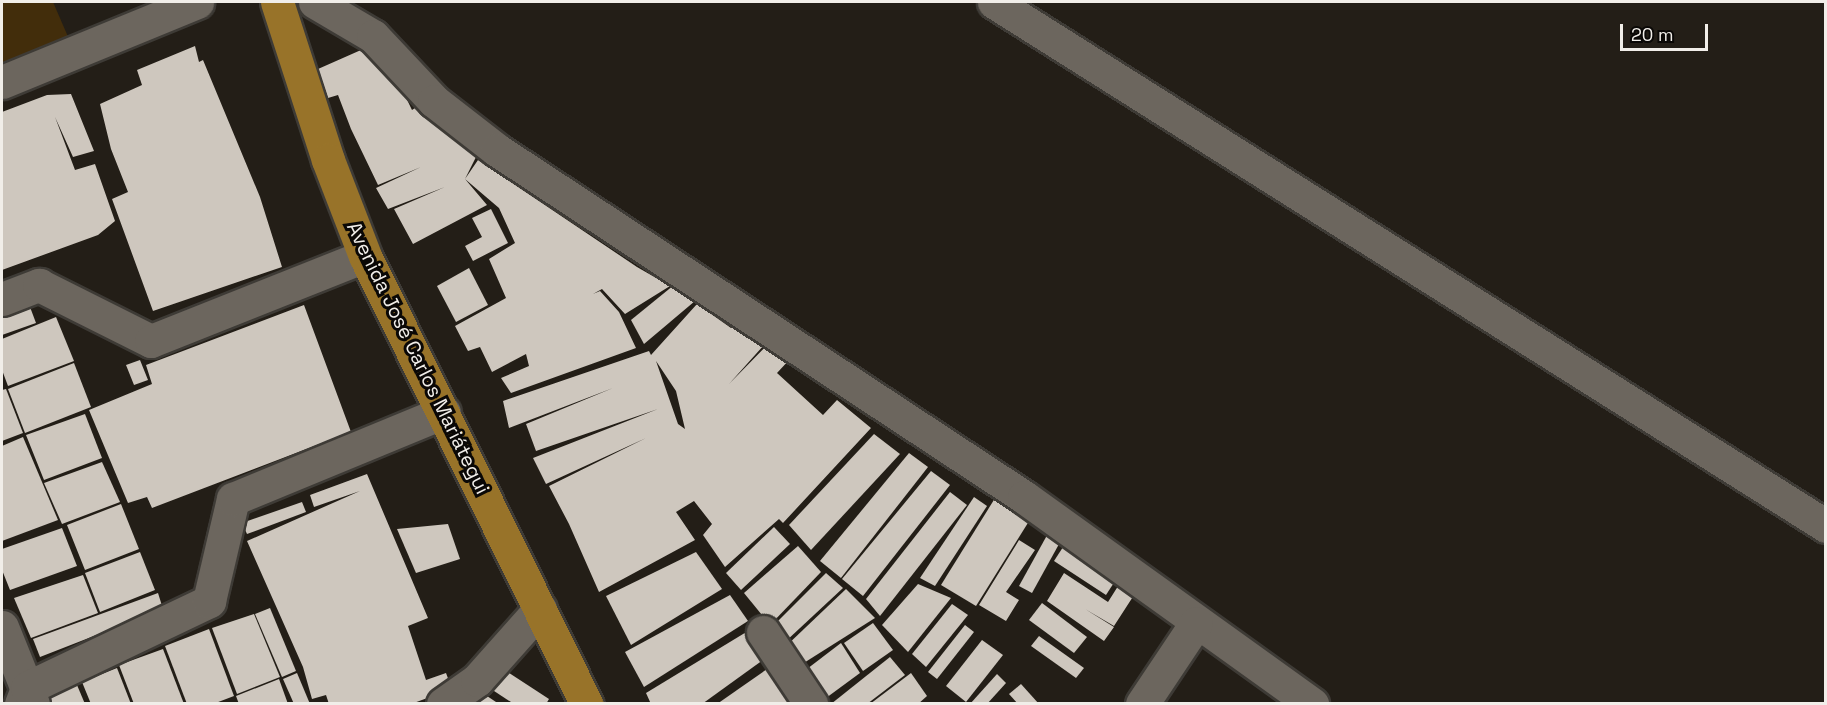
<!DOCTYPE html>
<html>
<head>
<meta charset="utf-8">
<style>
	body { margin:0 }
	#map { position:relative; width:1827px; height:705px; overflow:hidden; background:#231e17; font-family:"Space Grotesk",sans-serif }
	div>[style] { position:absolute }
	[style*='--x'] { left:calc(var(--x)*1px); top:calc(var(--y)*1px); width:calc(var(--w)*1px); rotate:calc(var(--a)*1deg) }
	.green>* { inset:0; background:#422d0b }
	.building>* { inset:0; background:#cec7be }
	.roads { filter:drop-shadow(2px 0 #3e3b36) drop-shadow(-2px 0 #3e3b36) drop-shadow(0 2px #3e3b36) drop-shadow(0 -2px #3e3b36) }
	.minor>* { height:33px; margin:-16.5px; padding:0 16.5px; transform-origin:16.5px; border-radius:16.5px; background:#6c665e }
	.major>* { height:33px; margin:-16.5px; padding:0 16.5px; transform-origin:16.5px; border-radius:16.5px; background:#987329 }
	span { translate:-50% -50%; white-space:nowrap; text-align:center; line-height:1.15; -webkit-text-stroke:6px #0a0806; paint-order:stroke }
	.street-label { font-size:20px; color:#f1eee9 }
	.frame { position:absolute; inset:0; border:3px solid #f1eee9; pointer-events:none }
	.scale { position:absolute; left:1620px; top:24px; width:88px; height:27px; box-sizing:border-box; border:3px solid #f1eee9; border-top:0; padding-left:8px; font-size:18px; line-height:21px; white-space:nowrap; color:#f1eee9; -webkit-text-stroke:4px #0a0806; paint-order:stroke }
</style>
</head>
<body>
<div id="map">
	<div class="green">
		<div style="clip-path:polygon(2px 2px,53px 2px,69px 39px,2px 66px)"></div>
	</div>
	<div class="building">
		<div style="clip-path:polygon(195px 46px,199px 62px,203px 60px,260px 197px,282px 267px,153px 311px,112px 199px,128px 192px,111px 149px,100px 104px,142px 85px,137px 70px)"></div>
		<div style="clip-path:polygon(361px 50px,381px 57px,394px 73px,412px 110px,424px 102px,477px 155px,465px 179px,478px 160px,637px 267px,670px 286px,625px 314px,602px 289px,593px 294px,600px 291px,619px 312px,636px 348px,511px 393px,501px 378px,529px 366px,526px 354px,492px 372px,480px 347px,468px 351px,455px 326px,506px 298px,489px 259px,515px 243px,499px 208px,465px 179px,487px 205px,413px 244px,394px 209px,445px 187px,388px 209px,376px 188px,421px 167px,378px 185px,351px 129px,338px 95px,328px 98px,318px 69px)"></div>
		<div style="clip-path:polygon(71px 94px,94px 151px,73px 157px,55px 117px,75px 170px,95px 164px,115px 221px,98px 235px,2px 270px,2px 112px,47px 95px)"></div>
		<div style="clip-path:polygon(491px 209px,508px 243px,473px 261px,465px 246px,482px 237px,472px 218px)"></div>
		<div style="clip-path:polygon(469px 268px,488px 305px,456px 322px,437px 286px)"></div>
		<div style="clip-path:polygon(674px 285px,695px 301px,644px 344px,631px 320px)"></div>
		<div style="clip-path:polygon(evenodd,697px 304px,731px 328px,735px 326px,764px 345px,729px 384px,769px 343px,790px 359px,777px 373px,823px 415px,837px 400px,871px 428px,783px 523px,779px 519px,725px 567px,703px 535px,712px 524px,694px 501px,676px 512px,695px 540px,599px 592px,569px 524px,549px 486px,646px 438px,546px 484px,533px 458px,658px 409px,536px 451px,526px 424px,613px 388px,509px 428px,503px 401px,649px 351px,651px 355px,697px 304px,656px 361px,676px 391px,685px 429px,678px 424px,656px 361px)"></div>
		<div style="clip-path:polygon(304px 305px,351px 432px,152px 508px,147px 497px,128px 503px,89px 410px,152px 384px,146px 365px)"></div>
		<div style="clip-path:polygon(30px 307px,36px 323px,2px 335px,2px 317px)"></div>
		<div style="clip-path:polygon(56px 317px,74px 361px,8px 386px,2px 370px,2px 339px)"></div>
		<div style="clip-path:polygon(140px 360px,148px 380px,134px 385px,126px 365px)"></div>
		<div style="clip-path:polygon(74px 363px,91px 407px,25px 433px,8px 389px)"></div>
		<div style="clip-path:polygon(6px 389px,23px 433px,2px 441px,2px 390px)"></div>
		<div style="clip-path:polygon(85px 414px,102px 458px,44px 480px,26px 435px)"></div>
		<div style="clip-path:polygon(874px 434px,900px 454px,811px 550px,789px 525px)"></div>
		<div style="clip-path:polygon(23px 437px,58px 520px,2px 541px,2px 446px)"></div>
		<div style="clip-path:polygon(909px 453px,928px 467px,841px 578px,820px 561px)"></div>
		<div style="clip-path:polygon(102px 462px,120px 502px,62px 524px,44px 483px)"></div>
		<div style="clip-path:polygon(931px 471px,950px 485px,863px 596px,842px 579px)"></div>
		<div style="clip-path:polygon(367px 474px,428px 618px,408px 626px,426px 680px,446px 673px,452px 689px,411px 704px,329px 704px,326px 695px,312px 699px,303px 667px,247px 541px,360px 491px,314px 507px,310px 495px)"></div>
		<div style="clip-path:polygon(950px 492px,967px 505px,880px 616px,866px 599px)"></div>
		<div style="clip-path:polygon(997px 495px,1031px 518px,976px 606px,941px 585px)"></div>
		<div style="clip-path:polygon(974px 497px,987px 506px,935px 586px,920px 578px)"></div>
		<div style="clip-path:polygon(302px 502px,306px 512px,247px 534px,242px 523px)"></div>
		<div style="clip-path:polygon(121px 504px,139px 549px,85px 570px,67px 525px)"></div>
		<div style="clip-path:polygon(448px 524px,460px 559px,416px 573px,397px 529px)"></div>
		<div style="clip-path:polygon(774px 527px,790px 544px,741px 590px,726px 573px)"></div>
		<div style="clip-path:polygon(62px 528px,77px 566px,10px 590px,2px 570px,2px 549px)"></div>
		<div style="clip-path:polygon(1051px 528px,1064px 535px,1032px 593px,1019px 586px)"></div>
		<div style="clip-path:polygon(1019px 540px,1035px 550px,1006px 592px,1019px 600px,1006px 621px,979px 605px)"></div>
		<div style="clip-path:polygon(1065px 544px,1117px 578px,1106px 595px,1054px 561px)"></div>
		<div style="clip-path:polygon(798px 546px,821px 572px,770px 625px,744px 593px)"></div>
		<div style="clip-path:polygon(140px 552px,155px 590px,100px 612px,85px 573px)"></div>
		<div style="clip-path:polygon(696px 552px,722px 589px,631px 645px,606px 596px)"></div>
		<div style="clip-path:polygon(826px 573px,843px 588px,785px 642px,772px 627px)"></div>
		<div style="clip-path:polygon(1064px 573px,1108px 602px,1120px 583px,1136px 592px,1114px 626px,1085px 609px,1114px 627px,1104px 641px,1047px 601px)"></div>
		<div style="clip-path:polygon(83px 575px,98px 613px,31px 638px,14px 598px)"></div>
		<div style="clip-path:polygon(918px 584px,951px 598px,908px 652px,882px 625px)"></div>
		<div style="clip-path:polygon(846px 589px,875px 618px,799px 666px,784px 648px)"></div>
		<div style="clip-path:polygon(158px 593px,163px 609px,40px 657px,33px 639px)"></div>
		<div style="clip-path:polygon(730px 595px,748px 621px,644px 687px,625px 652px)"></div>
		<div style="clip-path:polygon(1042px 603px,1087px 637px,1074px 653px,1029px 620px)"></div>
		<div style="clip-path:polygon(952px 604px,968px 615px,926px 667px,912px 654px)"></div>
		<div style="clip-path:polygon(270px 608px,296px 671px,282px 677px,255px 614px)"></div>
		<div style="clip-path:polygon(254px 614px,280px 677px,237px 694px,212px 628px)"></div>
		<div style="clip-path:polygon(873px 623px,893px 650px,863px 671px,844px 643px)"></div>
		<div style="clip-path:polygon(965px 625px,974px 632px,937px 679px,928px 672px)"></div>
		<div style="clip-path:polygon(209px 629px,234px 696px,213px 704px,187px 704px,165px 646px)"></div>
		<div style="clip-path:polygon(748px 631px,767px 657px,702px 704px,651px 704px,646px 693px)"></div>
		<div style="clip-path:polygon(1039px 636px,1084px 668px,1076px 678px,1031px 646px)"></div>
		<div style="clip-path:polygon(982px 640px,1003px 655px,966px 702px,946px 686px)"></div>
		<div style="clip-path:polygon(841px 643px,860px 673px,826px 698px,803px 672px)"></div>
		<div style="clip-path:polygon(163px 649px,184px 704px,134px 704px,119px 665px)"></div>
		<div style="clip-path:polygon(890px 657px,905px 675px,867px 704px,831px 704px)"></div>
		<div style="clip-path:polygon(500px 667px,549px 699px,546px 704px,514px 704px,488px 687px)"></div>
		<div style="clip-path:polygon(770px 667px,796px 704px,717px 704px)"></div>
		<div style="clip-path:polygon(117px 668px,131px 704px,91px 704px,82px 682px)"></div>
		<div style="clip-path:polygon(297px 673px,310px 704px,294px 704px,283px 679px)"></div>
		<div style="clip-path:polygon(911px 673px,927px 696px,918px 704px,870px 704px)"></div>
		<div style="clip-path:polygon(997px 674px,1006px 683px,987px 704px,970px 704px)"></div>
		<div style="clip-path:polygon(279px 679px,288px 704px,239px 704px,236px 696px)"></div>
		<div style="clip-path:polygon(1021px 684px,1039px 704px,1018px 704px,1009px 694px)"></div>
		<div style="clip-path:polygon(77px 685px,85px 704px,51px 704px,49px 698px)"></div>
		<div style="clip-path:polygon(481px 692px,499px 704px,473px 704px)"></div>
	</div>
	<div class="roads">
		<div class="minor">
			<div style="--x:315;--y:2;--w:67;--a:30.4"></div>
			<div style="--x:373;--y:36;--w:89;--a:46.8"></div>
			<div style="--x:434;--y:101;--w:80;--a:37.9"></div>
			<div style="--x:497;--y:150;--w:631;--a:33.36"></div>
			<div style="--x:1024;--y:497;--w:355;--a:35.7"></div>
			<div style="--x:994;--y:2;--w:983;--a:32.2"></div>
			<div style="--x:2;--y:82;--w:211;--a:-22.3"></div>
			<div style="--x:2;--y:299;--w:40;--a:-21"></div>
			<div style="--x:39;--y:285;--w:125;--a:26.6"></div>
			<div style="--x:151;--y:341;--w:230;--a:-21.7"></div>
			<div style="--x:2;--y:627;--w:83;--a:68.1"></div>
			<div style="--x:763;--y:632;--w:87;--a:56.3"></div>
			<div style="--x:21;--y:704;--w:17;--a:-69"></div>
			<div style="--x:27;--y:688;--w:202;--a:-25.5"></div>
			<div style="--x:209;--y:601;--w:105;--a:-76.8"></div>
			<div style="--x:233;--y:499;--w:228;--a:-22.4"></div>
			<div style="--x:443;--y:704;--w:42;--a:-35.2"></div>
			<div style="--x:477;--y:680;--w:95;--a:-48.4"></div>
			<div style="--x:1142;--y:704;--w:97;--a:-56.3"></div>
		</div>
		<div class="major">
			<div style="--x:277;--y:2;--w:166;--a:72.1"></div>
			<div style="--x:328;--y:160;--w:103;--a:68.9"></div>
			<div style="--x:365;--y:256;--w:500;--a:63.7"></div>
		</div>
	</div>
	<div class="street-label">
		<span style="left:418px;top:358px;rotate:64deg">Avenida José Carlos Mariátegui</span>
	</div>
	<div class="frame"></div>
	<div class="scale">20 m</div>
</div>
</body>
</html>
